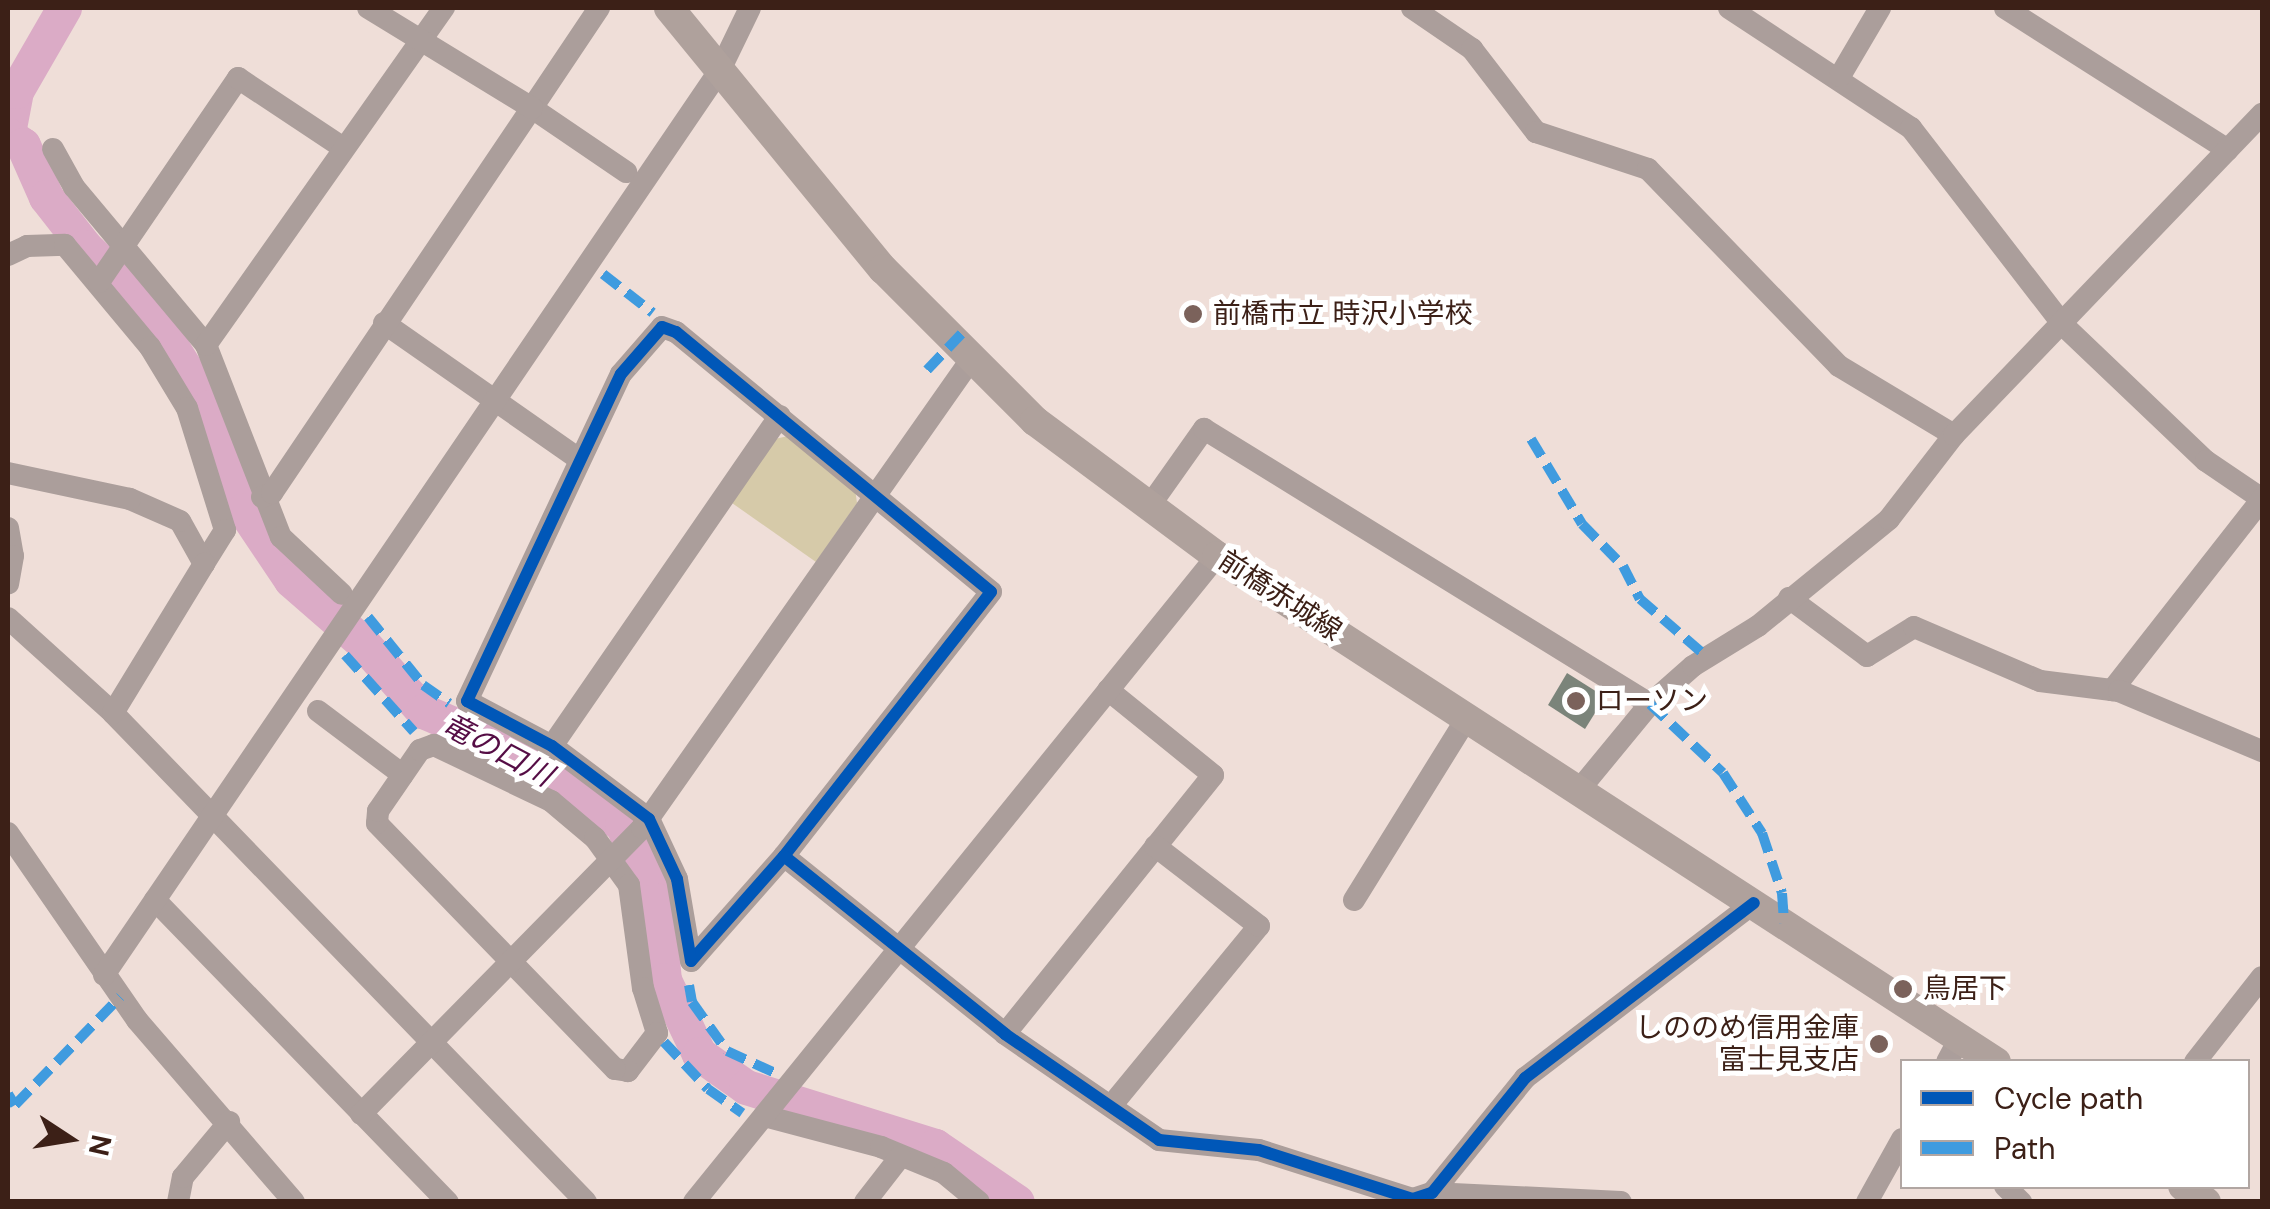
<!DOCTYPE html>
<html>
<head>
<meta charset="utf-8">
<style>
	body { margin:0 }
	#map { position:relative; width:2270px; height:1209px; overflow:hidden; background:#efded8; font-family:"DM Sans","Noto Sans JP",sans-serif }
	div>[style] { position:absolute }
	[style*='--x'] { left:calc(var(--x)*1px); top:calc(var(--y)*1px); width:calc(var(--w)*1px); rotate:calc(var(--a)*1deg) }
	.green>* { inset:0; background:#d6caa9 }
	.river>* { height:35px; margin:-17.5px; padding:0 17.5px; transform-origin:17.5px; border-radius:17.5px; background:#dbabc6 }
	.building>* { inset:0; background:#7b847a }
	.minor>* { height:22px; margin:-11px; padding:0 11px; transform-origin:11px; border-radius:11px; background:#ab9e9b }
	.major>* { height:30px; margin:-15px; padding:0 15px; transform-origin:15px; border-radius:15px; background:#afa19c }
	.quiet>* { height:10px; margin-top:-5px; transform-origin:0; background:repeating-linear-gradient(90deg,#3f9bdf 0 20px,transparent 0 30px) }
	.cycleway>* { height:12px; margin:-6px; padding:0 6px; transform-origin:6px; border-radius:6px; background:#0057b8 }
	.dots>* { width:28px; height:28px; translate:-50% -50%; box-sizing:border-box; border:5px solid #fff; border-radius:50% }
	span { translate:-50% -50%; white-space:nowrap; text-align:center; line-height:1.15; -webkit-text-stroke:10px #fff; paint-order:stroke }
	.poi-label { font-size:28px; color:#3c2017 }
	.left { translate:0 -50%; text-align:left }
	.right { translate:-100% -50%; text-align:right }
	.street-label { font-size:28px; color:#3c2017 }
	.water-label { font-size:30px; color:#550d45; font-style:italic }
	.frame { position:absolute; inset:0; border:10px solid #3c2017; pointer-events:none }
	.legend { position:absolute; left:1900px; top:1059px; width:350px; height:130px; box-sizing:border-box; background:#fff; border:2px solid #b1a6a2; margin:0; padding:12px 18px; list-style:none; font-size:30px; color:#3c2017 }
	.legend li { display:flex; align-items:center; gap:20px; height:50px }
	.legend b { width:50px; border:2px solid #b1a6a2 }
	.north { position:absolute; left:20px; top:1089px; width:100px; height:100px; -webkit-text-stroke:8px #fff; paint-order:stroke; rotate:102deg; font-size:28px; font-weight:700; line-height:40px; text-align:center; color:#3c2017 }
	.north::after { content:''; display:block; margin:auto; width:35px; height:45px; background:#3c2017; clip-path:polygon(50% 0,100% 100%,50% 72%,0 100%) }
</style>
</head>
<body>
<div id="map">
	<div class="green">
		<div style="clip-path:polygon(788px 436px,855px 489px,857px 503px,816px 562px,732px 503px,775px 439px)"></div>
	</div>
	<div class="river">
		<div style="--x:8;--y:133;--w:43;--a:-79.2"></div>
		<div style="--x:16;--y:91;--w:96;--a:-60"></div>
		<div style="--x:8;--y:135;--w:18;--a:34"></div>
		<div style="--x:23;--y:145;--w:57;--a:66.1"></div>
		<div style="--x:46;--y:197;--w:63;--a:52"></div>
		<div style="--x:85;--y:247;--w:83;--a:43.5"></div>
		<div style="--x:145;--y:304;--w:121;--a:58.1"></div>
		<div style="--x:209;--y:407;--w:109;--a:71.2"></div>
		<div style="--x:244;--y:510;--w:84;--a:56.1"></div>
		<div style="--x:291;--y:580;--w:93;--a:41.1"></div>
		<div style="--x:361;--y:641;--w:94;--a:48.5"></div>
		<div style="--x:423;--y:711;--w:86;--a:23.3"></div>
		<div style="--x:502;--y:745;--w:144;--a:33.4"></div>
		<div style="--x:622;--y:824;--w:83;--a:65.9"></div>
		<div style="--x:656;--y:900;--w:80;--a:84.3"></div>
		<div style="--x:664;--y:980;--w:82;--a:64.7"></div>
		<div style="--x:699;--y:1054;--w:57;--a:35.1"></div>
		<div style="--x:746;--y:1087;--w:198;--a:17.3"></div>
		<div style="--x:935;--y:1146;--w:99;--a:34.3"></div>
	</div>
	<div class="building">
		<div style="clip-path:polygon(1567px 673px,1605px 697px,1585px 729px,1548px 705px)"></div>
	</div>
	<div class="minor">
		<div style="--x:599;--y:8;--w:120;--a:123.8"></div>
		<div style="--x:532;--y:108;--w:114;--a:34.2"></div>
		<div style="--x:1412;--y:8;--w:73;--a:34.3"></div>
		<div style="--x:1472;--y:49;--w:105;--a:52.4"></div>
		<div style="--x:1536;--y:132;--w:118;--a:18.3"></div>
		<div style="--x:1648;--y:169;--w:274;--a:45.9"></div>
		<div style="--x:1839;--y:366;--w:134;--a:31"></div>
		<div style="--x:1729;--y:8;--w:218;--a:33.4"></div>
		<div style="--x:1911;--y:128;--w:249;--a:52.3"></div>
		<div style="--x:2063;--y:325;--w:197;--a:43.6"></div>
		<div style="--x:2206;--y:461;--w:68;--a:34.2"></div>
		<div style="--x:2262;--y:499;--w:243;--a:128.1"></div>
		<div style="--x:2005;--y:8;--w:264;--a:32.5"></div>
		<div style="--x:1840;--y:76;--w:79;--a:-59.5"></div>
		<div style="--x:53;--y:149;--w:43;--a:61.1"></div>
		<div style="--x:74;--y:187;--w:206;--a:50.1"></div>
		<div style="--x:206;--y:345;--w:206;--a:68.7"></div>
		<div style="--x:281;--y:537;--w:83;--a:43.1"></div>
		<div style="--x:8;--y:255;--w:21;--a:-25"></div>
		<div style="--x:27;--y:246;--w:38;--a:-2"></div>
		<div style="--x:65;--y:245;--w:133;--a:50.2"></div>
		<div style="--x:150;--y:347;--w:71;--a:58.8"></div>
		<div style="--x:187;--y:408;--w:128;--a:72.7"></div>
		<div style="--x:225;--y:530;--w:40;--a:122"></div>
		<div style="--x:204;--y:564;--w:49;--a:-119.2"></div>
		<div style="--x:180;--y:521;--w:55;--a:-156.3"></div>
		<div style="--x:130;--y:499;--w:125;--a:-168"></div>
		<div style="--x:99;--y:282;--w:247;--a:-55.7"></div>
		<div style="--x:238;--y:78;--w:125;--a:33.6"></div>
		<div style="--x:384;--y:323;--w:238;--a:34.9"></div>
		<div style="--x:662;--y:327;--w:15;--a:20"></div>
		<div style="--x:676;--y:332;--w:408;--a:39.5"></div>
		<div style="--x:991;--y:592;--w:335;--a:128.1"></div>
		<div style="--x:784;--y:856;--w:140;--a:131.5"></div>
		<div style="--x:691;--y:961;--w:83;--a:-99.7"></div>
		<div style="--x:677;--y:879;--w:66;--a:-115"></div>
		<div style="--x:649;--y:819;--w:121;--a:-143"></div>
		<div style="--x:552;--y:746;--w:96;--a:-152.1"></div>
		<div style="--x:467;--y:701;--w:361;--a:-64.8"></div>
		<div style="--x:621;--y:374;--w:62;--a:-48.9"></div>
		<div style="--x:206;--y:345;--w:413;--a:-54.8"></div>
		<div style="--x:262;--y:497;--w:11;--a:-22"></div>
		<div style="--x:272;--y:493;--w:465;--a:-56"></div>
		<div style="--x:532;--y:108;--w:192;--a:-148.6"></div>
		<div style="--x:1148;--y:508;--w:97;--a:-54.7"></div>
		<div style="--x:1204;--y:429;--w:524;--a:31.66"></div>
		<div style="--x:8;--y:528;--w:28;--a:80"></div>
		<div style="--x:13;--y:556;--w:28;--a:100"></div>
		<div style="--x:1789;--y:598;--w:97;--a:36.6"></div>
		<div style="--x:1867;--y:656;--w:55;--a:-31.7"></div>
		<div style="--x:1914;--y:627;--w:137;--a:23.2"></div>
		<div style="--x:2040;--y:681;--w:80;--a:7.2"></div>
		<div style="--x:2119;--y:691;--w:155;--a:22.8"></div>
		<div style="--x:8;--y:618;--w:142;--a:42.1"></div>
		<div style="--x:113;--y:713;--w:680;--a:45.95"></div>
		<div style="--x:318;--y:711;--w:106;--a:37"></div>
		<div style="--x:113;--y:713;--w:175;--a:-58.6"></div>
		<div style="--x:434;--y:745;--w:130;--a:25.6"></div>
		<div style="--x:551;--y:801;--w:57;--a:40.1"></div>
		<div style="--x:595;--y:838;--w:58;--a:54.1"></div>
		<div style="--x:629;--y:885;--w:104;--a:82.3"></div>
		<div style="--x:643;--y:988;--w:47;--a:72.7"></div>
		<div style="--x:657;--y:1033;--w:48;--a:127.3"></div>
		<div style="--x:628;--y:1071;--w:13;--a:-171"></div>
		<div style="--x:615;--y:1069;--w:342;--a:-134.1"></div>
		<div style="--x:377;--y:823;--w:12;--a:-85"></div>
		<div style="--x:378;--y:811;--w:74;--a:-55.5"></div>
		<div style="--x:420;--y:750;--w:15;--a:-20"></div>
		<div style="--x:552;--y:746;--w:401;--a:-55.4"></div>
		<div style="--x:1579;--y:790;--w:112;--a:-50.5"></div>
		<div style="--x:1650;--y:704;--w:57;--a:-41.5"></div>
		<div style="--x:1693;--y:666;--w:76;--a:-31.6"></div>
		<div style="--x:1758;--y:626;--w:169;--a:-39.2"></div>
		<div style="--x:1889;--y:519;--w:106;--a:-52.3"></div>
		<div style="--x:1954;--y:435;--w:445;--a:-46.2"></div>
		<div style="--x:8;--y:833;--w:227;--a:55.4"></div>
		<div style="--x:137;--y:1020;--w:240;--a:49.2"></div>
		<div style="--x:784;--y:856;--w:284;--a:38.8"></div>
		<div style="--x:1005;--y:1034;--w:187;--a:34.5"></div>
		<div style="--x:1159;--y:1140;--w:100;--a:5.7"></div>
		<div style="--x:1259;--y:1150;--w:162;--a:17.7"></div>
		<div style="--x:1413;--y:1199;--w:20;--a:-18"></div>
		<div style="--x:1432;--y:1193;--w:148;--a:-51"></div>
		<div style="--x:1525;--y:1078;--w:288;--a:-37.4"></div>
		<div style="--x:155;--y:900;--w:421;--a:45.9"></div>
		<div style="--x:1354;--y:900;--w:216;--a:-58.2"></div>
		<div style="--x:104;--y:975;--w:1095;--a:-55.76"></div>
		<div style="--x:720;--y:70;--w:69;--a:-64.2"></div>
		<div style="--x:1005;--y:1034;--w:332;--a:-51.2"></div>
		<div style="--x:1213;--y:775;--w:135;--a:-141"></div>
		<div style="--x:1947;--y:1062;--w:27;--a:-62"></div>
		<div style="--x:2195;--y:1062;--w:108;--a:-51.8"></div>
		<div style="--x:1111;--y:1106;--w:233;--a:-50.6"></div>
		<div style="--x:1259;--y:926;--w:131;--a:-142.4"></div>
		<div style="--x:361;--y:1114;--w:401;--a:-45.5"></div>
		<div style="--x:642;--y:828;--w:571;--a:-54.92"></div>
		<div style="--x:764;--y:1116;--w:121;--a:14.8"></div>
		<div style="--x:881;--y:1147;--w:68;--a:22.4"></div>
		<div style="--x:944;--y:1173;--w:45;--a:39.6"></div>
		<div style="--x:2005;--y:1186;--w:23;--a:45"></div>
		<div style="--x:1432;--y:1193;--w:189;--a:2.7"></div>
		<div style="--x:178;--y:1202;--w:25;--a:-79"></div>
		<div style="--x:183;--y:1177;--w:72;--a:-50.1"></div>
		<div style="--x:694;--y:1202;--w:831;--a:-51.01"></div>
		<div style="--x:865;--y:1202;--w:57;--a:-52.1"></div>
		<div style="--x:1867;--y:1202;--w:72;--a:-60.9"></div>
	</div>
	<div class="major">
		<div style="--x:669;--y:8;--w:338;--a:50.7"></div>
		<div style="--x:883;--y:269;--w:215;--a:45"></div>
		<div style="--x:1035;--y:421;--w:227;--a:36.6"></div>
		<div style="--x:1217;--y:556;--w:929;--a:33.01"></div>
		<div style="--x:2183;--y:1186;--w:28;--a:35"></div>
	</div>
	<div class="quiet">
		<div style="--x:603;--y:274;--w:63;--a:38"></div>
		<div style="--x:927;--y:370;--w:59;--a:-46.4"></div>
		<div style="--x:1531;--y:439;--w:99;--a:59"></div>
		<div style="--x:1582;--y:524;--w:59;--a:45.7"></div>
		<div style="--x:1623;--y:566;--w:37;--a:63"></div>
		<div style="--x:1640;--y:599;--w:89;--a:40.9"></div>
		<div style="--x:368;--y:617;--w:87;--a:51"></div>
		<div style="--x:423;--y:685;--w:32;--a:35"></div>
		<div style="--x:345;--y:655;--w:103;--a:48.1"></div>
		<div style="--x:1650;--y:704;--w:100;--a:43.4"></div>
		<div style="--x:1723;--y:773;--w:72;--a:57"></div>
		<div style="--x:1762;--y:833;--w:63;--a:71.6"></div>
		<div style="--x:1782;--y:893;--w:30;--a:86"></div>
		<div style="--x:689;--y:985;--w:17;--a:80"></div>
		<div style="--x:692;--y:1002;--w:60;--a:54.5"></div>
		<div style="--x:727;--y:1051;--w:53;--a:24.6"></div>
		<div style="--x:664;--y:1042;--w:64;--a:46.9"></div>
		<div style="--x:708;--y:1089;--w:42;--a:35.2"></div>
		<div style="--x:8;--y:1094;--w:13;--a:58"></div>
		<div style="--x:15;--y:1105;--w:151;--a:-45.8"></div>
	</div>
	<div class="cycleway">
		<div style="--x:662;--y:327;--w:15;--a:20"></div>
		<div style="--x:676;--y:332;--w:408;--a:39.5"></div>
		<div style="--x:991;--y:592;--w:335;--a:128.1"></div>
		<div style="--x:784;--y:856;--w:140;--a:131.5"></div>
		<div style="--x:691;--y:961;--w:83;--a:-99.7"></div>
		<div style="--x:677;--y:879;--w:66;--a:-115"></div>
		<div style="--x:649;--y:819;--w:121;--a:-143"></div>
		<div style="--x:552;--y:746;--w:96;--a:-152.1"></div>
		<div style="--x:467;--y:701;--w:361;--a:-64.8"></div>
		<div style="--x:621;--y:374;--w:62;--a:-48.9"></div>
		<div style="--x:784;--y:856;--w:284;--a:38.8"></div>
		<div style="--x:1005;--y:1034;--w:187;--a:34.5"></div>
		<div style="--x:1159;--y:1140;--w:100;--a:5.7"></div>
		<div style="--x:1259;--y:1150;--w:162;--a:17.7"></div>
		<div style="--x:1413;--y:1199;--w:20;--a:-18"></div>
		<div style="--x:1432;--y:1193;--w:148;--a:-51"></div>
		<div style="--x:1525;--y:1078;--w:288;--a:-37.4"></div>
	</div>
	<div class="dots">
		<div style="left:1193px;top:314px;background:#7b625b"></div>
		<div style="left:1576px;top:701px;background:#7b625b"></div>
		<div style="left:1903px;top:989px;background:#7b625b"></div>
		<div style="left:1879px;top:1044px;background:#7b625b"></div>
	</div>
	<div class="poi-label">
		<span class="left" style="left:1213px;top:314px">前橋市立 時沢小学校</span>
		<span class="left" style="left:1596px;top:701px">ローソン</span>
		<span class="left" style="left:1923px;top:989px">鳥居下</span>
		<span class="right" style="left:1859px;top:1044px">しののめ信用金庫<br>富士見支店</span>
	</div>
	<div class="street-label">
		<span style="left:1280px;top:596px;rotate:33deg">前橋赤城線</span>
	</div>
	<div class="water-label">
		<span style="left:497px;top:750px;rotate:28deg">竜の口川</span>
	</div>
	<div class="frame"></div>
	<ul class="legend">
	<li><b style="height:12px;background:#0057b8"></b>Cycle path</li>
	<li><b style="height:12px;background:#3f9bdf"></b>Path</li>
	</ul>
	<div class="north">N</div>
</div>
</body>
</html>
